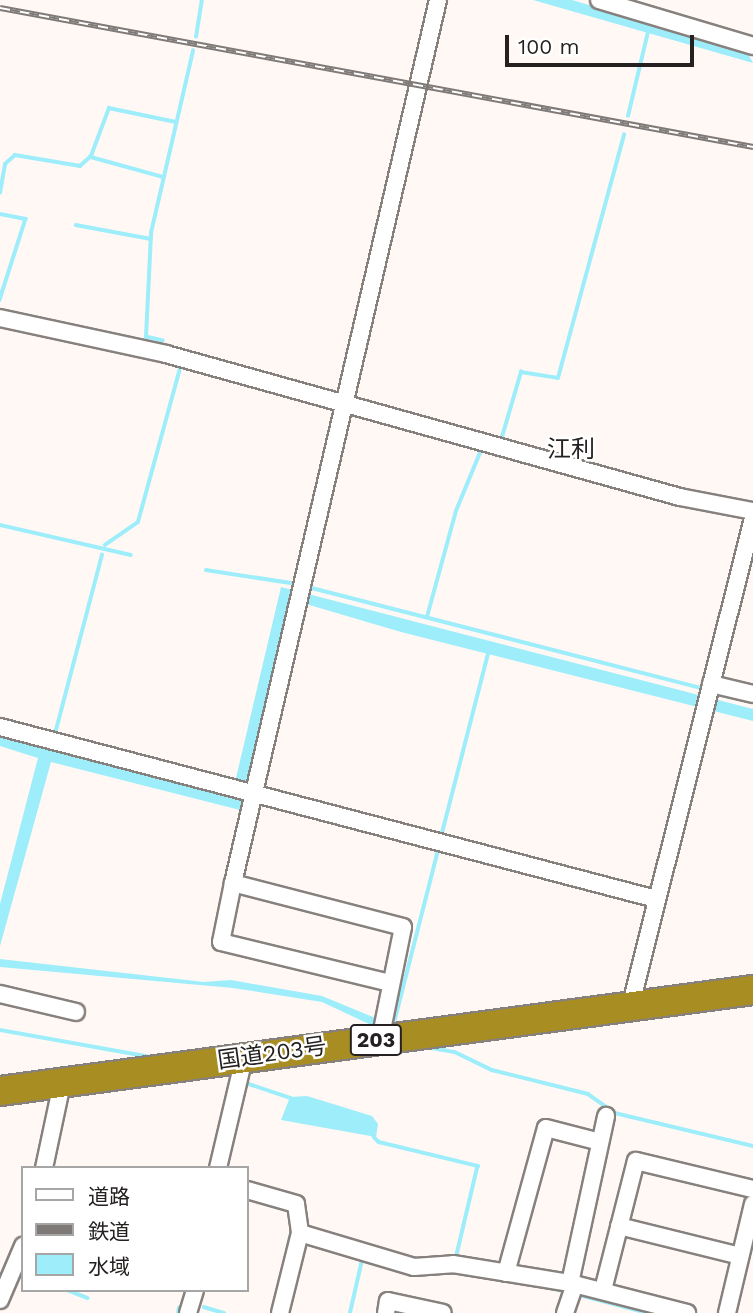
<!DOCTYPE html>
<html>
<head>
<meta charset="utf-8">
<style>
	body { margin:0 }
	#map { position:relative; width:753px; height:1313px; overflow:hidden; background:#fff8f4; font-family:"Work Sans","Noto Sans JP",sans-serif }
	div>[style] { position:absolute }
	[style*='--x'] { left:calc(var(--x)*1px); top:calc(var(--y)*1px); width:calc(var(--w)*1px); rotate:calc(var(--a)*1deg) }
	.water>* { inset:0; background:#9dedfa }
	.stream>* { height:3.5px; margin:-1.75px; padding:0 1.75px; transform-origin:1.75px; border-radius:1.75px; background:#9dedfa }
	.roads { filter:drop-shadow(2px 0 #87817e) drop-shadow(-2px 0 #87817e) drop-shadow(0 2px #87817e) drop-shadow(0 -2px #87817e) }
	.street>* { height:16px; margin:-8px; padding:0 8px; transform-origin:8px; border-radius:8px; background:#fff }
	.highway>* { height:28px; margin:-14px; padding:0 14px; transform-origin:14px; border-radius:14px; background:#a88d23 }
	.rail>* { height:6px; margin-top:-3px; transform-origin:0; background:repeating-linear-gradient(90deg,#fff 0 10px,#7f7a78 0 20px); box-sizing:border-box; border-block:2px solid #7f7a78 }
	span { translate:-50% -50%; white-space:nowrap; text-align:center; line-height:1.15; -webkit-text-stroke:5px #fff; paint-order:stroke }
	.shield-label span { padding:2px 5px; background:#fff; border:2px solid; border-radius:5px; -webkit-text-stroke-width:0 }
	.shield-label { font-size:21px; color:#242120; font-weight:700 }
	.street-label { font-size:23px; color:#242120 }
	.neighbourhood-label { font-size:24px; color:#242120 }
	.legend { position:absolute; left:21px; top:1166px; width:228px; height:126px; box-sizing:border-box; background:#fff; border:2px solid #a7a6a6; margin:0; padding:9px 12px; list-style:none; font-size:21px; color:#242120 }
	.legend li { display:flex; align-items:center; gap:14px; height:35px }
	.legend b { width:35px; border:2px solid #a7a6a6 }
	.scale { position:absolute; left:505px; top:35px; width:189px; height:32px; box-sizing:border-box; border:4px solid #242120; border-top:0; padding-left:9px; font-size:21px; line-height:24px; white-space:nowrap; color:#242120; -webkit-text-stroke:5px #fff; paint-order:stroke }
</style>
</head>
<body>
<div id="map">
	<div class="water">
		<div style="clip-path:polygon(533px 0,572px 0,747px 52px,753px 63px)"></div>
		<div style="clip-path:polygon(281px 587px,753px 709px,753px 721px,401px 632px,289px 599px,240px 810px,51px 762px,0 946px,0 904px,38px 758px,0 746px,0 734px,232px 795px)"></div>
		<div style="clip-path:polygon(0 959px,204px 982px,231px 980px,322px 996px,373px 1017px,410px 1023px,371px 1025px,322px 1002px,233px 988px,0 967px)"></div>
		<div style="clip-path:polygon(307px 1096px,372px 1116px,378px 1124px,376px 1137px,281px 1120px,290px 1097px)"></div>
	</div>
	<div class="stream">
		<div style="--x:196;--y:37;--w:37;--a:-81"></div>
		<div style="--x:628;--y:116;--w:86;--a:-76.6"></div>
		<div style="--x:91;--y:157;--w:75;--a:15.5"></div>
		<div style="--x:0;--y:193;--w:29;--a:-80"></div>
		<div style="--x:5;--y:164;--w:13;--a:-42"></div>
		<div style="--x:15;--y:155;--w:66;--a:9.6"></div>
		<div style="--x:80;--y:166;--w:15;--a:-42"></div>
		<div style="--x:91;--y:156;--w:51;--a:-69.4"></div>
		<div style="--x:109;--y:108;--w:68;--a:11.8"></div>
		<div style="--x:0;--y:214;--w:26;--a:11"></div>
		<div style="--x:26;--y:219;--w:85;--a:107.8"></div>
		<div style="--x:76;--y:225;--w:76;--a:10.6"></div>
		<div style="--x:163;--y:341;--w:17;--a:-167"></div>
		<div style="--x:146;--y:337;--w:104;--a:-87.2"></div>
		<div style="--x:151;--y:233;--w:187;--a:-77"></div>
		<div style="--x:502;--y:437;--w:68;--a:-73.7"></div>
		<div style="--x:521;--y:372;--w:37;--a:9"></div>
		<div style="--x:558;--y:378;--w:252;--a:-74.8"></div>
		<div style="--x:0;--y:525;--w:134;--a:12.9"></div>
		<div style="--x:105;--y:545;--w:40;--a:-34.9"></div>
		<div style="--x:138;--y:522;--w:160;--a:-74.7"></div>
		<div style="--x:206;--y:570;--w:92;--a:8.7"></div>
		<div style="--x:308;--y:587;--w:409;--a:14.4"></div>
		<div style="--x:427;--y:617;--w:110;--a:-74.7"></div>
		<div style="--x:456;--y:511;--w:68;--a:-67.6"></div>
		<div style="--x:55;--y:734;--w:185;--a:-75.3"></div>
		<div style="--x:442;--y:833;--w:185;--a:-75.6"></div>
		<div style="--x:395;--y:1019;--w:174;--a:-75.7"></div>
		<div style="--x:0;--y:1030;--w:153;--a:10.1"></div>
		<div style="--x:426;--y:1047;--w:29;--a:10"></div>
		<div style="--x:455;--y:1052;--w:41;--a:25.9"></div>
		<div style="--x:492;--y:1070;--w:99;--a:14"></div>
		<div style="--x:588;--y:1094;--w:33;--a:35"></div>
		<div style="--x:615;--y:1113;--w:142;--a:13.4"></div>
		<div style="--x:249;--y:1084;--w:44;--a:18.4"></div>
		<div style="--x:374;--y:1137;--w:7;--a:45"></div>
		<div style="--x:379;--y:1142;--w:102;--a:13.6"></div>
		<div style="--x:478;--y:1166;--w:91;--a:103.3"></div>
		<div style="--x:287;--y:1252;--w:15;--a:-79"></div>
		<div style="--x:414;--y:1274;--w:24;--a:-2"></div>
		<div style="--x:545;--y:1287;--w:24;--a:12"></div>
		<div style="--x:67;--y:1290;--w:22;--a:21"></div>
		<div style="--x:576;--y:1294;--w:74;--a:14.8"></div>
		<div style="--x:204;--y:1307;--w:21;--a:17"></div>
		<div style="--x:178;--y:1313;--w:5;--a:-79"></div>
		<div style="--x:350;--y:1313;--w:54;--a:-77.2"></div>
		<div style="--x:362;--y:1260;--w:25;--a:16"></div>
	</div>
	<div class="roads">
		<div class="street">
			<div style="--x:599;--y:0;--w:161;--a:16.6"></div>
			<div style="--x:0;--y:318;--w:170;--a:12.2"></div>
			<div style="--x:166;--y:354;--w:534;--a:15.55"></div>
			<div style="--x:680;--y:497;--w:74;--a:10.9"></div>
			<div style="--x:711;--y:684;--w:43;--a:13.4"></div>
			<div style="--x:0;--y:727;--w:678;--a:14.69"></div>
			<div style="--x:233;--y:883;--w:60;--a:101.5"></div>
			<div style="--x:221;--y:942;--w:174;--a:13.6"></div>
			<div style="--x:0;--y:994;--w:78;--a:13.3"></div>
			<div style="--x:630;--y:1008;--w:505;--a:-75.91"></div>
			<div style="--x:380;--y:1040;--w:115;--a:-78.5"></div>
			<div style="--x:403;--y:927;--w:176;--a:-165.5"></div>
			<div style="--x:233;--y:883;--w:906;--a:-76.93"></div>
			<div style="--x:44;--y:1168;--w:87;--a:-78"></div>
			<div style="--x:218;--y:1168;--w:113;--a:-76.7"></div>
			<div style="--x:247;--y:1190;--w:51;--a:15.9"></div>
			<div style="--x:296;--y:1204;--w:29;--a:82"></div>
			<div style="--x:300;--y:1233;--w:119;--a:16.6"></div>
			<div style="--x:414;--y:1267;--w:39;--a:-4"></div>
			<div style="--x:453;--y:1264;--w:119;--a:9.2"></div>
			<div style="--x:570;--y:1283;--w:121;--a:14.4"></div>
			<div style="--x:619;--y:1226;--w:125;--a:13.9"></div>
			<div style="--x:506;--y:1273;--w:150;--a:-74.6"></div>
			<div style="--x:546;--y:1128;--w:56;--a:14.5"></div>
			<div style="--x:570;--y:1283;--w:171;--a:-77.8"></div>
			<div style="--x:603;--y:1290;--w:133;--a:-75.7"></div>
			<div style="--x:636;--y:1161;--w:120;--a:13.5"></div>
			<div style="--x:0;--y:1300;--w:59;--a:-66.9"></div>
			<div style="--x:188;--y:1313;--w:24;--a:-73"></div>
			<div style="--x:280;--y:1313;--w:82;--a:-76"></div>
			<div style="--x:386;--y:1313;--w:12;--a:-81"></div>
			<div style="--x:388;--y:1301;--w:56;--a:12.3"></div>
			<div style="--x:565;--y:1313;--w:31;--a:-71"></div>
			<div style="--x:727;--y:1313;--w:112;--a:-76.6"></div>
		</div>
		<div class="highway">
			<div style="--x:0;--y:1091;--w:760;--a:-7.64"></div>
		</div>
	</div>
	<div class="rail">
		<div style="--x:0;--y:8;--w:766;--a:10.46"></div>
	</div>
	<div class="shield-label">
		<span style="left:376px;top:1040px">203</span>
	</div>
	<div class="street-label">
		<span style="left:272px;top:1054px;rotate:-8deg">国道203号</span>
	</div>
	<div class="neighbourhood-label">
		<span style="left:571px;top:450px">江利</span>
	</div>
	<ul class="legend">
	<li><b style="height:9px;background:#fff"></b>道路</li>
	<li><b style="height:9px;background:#7f7a78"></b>鉄道</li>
	<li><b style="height:19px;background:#9dedfa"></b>水域</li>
	</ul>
	<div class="scale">100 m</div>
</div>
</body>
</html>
